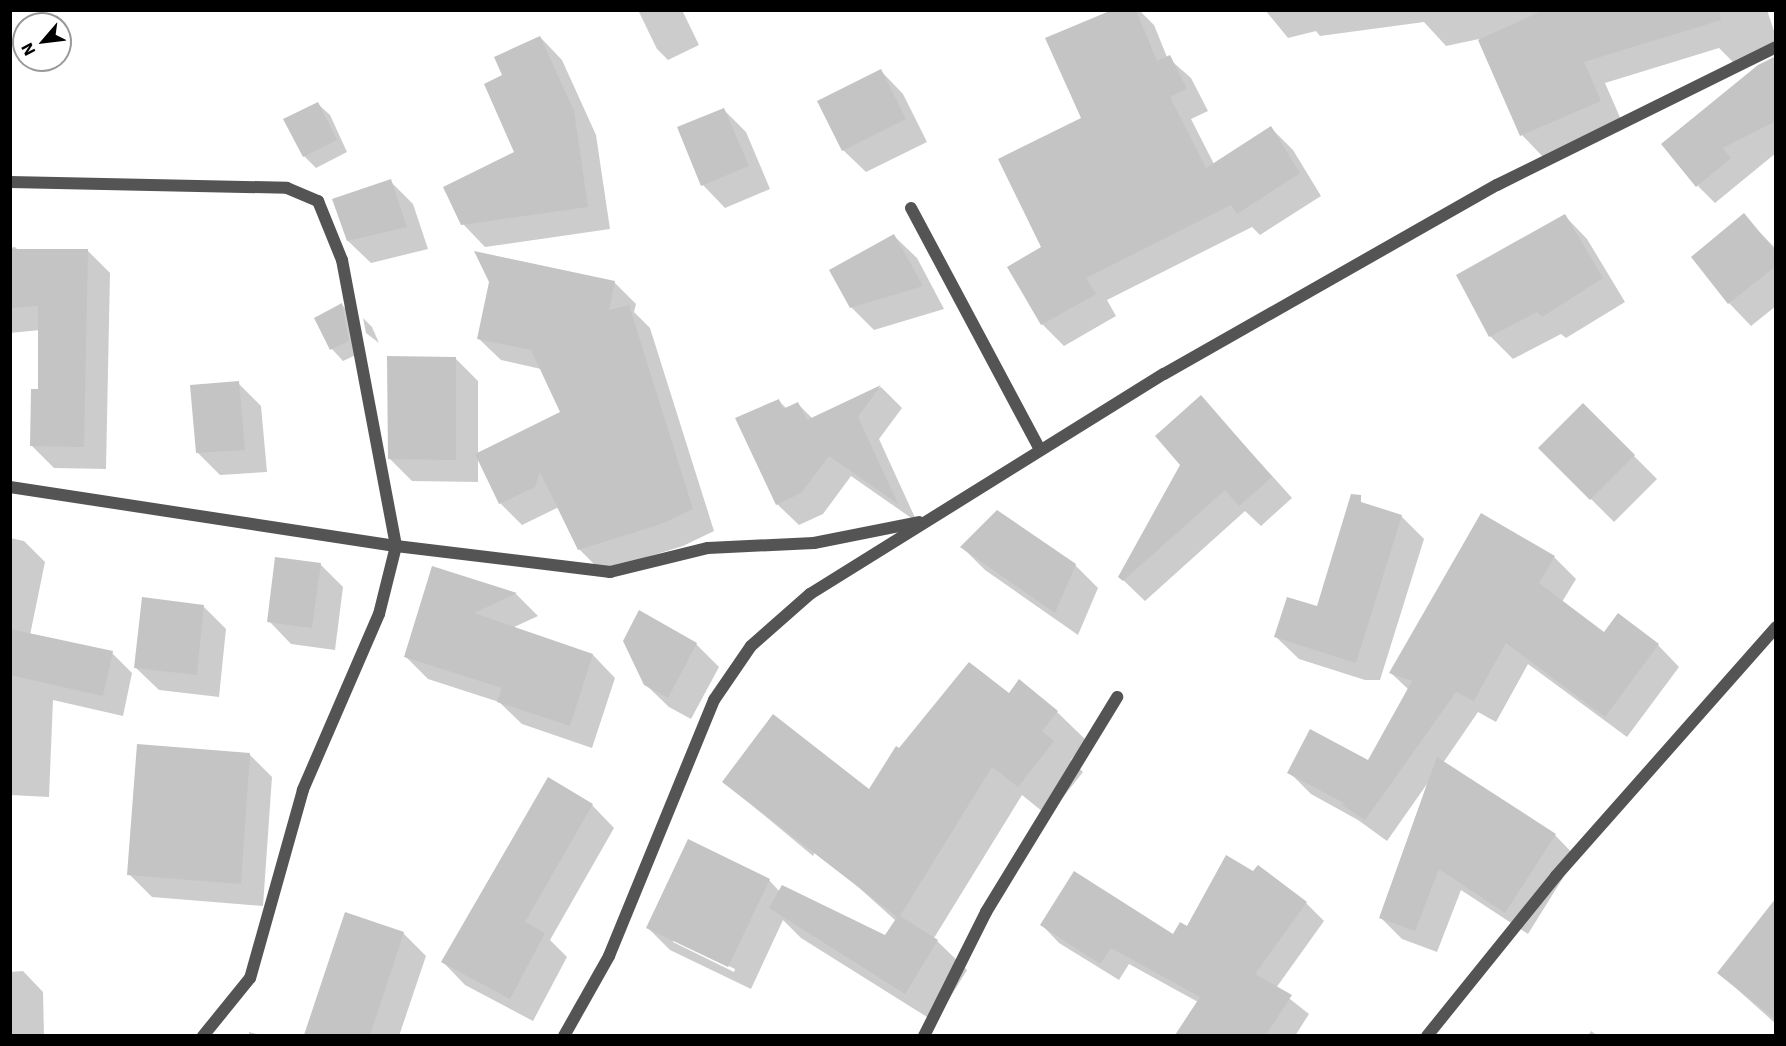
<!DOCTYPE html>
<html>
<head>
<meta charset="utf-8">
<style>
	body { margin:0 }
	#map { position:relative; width:1786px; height:1046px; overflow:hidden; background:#fff; font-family:"IBM Plex Sans",sans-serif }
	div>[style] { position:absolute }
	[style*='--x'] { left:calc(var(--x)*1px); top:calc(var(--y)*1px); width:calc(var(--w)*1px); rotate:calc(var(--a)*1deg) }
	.shadow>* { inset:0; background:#0003 }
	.building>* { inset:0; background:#c4c4c4 }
	.street>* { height:12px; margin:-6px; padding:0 6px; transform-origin:6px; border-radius:6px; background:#545454 }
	span { translate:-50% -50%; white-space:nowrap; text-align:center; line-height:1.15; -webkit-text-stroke:4.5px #fff; paint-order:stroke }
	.frame { position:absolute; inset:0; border:12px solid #000; pointer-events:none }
	.north { position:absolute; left:12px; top:12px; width:60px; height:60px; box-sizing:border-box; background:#fff; border:2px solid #999; border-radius:50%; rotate:242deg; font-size:16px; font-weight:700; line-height:24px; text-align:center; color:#000 }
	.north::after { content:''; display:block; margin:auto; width:21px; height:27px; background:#000; clip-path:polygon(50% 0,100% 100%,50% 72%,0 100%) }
</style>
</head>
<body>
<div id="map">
	<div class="shadow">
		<div style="clip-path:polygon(638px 10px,682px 10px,699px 45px,668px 60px,657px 49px)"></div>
		<div style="clip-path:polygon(1115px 10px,1139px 10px,1154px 25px,1167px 57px,1191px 78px,1208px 111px,1191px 119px,1214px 164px,1271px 128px,1293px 150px,1321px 196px,1260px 235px,1252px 227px,1107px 300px,1116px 316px,1064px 346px,1042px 324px,1043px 248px)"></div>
		<div style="clip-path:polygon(1265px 10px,1767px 10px,1776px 37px,1776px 54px,1741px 70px,1719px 48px,1605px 83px,1622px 122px,1543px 157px,1522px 135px,1479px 39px,1446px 46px,1424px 22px,1320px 36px,1316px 31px,1288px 38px)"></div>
		<div style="clip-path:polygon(540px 37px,562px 60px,596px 135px,610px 229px,485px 247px,463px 224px,516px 152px,504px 76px)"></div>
		<div style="clip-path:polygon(1776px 59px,1776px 153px,1715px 203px,1698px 186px)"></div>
		<div style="clip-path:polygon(881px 71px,903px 94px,927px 142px,866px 172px,843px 150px)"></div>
		<div style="clip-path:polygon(318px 104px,330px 115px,347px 152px,316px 168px,304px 156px)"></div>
		<div style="clip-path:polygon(724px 110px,746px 132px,770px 189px,725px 208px,703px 185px)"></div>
		<div style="clip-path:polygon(390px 181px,413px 204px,428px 249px,371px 263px,348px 241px)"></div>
		<div style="clip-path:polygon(1565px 216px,1587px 239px,1625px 302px,1566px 338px,1561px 334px,1513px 359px,1490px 336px,1458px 276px)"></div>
		<div style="clip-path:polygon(1744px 216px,1776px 249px,1776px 306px,1751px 326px,1729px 303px)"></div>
		<div style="clip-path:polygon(894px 236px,917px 258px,944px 309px,874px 330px,851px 307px)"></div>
		<div style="clip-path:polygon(15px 247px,19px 251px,88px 251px,110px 273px,106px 469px,54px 468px,32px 446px,40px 391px,40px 330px,10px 333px,10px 248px)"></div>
		<div style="clip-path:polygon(614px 282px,636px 304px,634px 312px,650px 328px,714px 531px,683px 546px,601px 571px,579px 549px,559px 507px,522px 525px,500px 503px,478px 457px,478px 482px,412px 481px,389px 458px,455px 358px,478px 381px,478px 455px,562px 413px,541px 369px,501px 360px,479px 339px)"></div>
		<div style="clip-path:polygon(342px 305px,353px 316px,360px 353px,343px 361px,332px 349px,316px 318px)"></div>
		<div style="clip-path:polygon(363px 318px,372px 327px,379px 343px,366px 333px)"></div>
		<div style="clip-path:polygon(238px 383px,261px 406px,267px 472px,220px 475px,197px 452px)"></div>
		<div style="clip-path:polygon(881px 387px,902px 408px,879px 439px,917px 522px,851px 476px,823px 514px,799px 525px,777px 504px,779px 401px,787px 409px,798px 404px,813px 419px)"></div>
		<div style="clip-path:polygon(1201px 397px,1292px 498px,1261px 526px,1245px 511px,1145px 601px,1120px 577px,1182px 465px)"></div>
		<div style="clip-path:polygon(1583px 405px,1657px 479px,1614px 522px,1540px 448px)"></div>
		<div style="clip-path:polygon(1401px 516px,1424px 539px,1380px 680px,1365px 680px,1299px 659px,1276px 637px,1318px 608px)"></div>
		<div style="clip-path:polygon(10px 538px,24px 541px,45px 562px,30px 635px,112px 653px,132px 673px,123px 716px,53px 700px,49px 797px,10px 795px)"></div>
		<div style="clip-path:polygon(962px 547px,1075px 565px,1098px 588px,1078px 635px,985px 570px)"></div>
		<div style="clip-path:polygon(1554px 557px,1576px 579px,1562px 602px,1604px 634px,1658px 645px,1679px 667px,1627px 737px,1528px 664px,1496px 722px,1478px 712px,1443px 763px,1555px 835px,1576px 857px,1528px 934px,1461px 890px,1437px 952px,1402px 939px,1380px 917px,1427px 784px,1387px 841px,1358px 820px,1311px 794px,1289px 772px,1368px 762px,1409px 690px,1391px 673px)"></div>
		<div style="clip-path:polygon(320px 564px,343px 587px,335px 650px,291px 644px,269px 621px)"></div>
		<div style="clip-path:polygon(433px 568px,516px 594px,538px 616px,512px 628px,593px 655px,615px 678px,592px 748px,522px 724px,499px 702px,428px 679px,406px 657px)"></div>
		<div style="clip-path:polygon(203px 606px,226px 629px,219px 697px,159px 690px,136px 668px)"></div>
		<div style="clip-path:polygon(696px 644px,719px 667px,691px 719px,669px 707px,645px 684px)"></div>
		<div style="clip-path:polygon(evenodd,1009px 695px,1057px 712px,1087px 741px,1071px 760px,1083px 772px,1048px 816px,1022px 795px,934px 938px,967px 970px,935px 1022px,801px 938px,783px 920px,751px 989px,670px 950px,648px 928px,769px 880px,780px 892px,886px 937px,896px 921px,846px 876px,1009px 695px,673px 939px,735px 969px,734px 972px,673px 942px,673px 939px)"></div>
		<div style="clip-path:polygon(249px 754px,272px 777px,263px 906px,152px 897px,129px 874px)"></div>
		<div style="clip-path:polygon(849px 781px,813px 856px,724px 782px)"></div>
		<div style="clip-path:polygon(592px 805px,614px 828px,550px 940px,567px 957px,533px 1021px,465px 985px,443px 962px)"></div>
		<div style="clip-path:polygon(1776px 901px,1776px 1024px,1719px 973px)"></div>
		<div style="clip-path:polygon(1306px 903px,1324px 921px,1276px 988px,1309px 1014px,1295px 1036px,1176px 1036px,1198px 1002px,1129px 964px,1119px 980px,1059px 943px,1042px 925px,1173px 936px,1188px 928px)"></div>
		<div style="clip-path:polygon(346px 914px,403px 933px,426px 956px,399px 1036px,306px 1036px)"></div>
		<div style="clip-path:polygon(23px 971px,43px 992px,44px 1036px,10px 1036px,10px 972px)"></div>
		<div style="clip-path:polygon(1591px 1031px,1598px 1036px,1588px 1036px)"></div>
		<div style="clip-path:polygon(249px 1032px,266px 1036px,249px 1036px)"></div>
	</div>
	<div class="building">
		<div style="clip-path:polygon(1112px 10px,1136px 10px,1157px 61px,1170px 55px,1187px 89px,1170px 97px,1206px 168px,1271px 126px,1300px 173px,1237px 214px,1231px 205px,1086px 278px,1096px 294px,1041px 325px,1007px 267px,1041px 247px,998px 159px,1081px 118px,1045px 38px)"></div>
		<div style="clip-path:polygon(1544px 10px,1719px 10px,1721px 20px,1584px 62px,1601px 101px,1520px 136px,1478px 40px)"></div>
		<div style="clip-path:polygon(540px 36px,574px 111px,588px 207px,461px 225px,443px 187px,514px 152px,484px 84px,502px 75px,494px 57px)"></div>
		<div style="clip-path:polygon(1776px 56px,1776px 121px,1723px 148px,1731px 158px,1696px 187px,1661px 144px,1758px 65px)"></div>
		<div style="clip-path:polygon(881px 69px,906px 119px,842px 151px,817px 101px)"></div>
		<div style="clip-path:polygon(318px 102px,337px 140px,303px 157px,283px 119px)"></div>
		<div style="clip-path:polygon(724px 108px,749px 166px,701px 186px,677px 127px)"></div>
		<div style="clip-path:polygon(391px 179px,407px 227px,347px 241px,332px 199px)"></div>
		<div style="clip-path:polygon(1744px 213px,1776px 252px,1776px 266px,1728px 304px,1691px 257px)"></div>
		<div style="clip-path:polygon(1565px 214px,1603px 278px,1542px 317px,1537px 312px,1489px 337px,1456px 275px)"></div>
		<div style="clip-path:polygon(894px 234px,923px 286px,850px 308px,829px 270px)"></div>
		<div style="clip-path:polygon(10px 249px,88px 249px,84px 447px,30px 446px,31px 389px,38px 389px,38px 306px,10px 308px)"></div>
		<div style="clip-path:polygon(474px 251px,615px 281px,609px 310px,629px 305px,693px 509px,661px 524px,578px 550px,540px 472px,535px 487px,499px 504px,475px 454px,560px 412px,531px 350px,477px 339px,489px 282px)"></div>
		<div style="clip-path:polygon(342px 303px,349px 341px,330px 350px,314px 318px)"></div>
		<div style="clip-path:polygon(387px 356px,456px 357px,456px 460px,388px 459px)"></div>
		<div style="clip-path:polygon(239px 381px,245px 450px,196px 453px,190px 385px)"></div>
		<div style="clip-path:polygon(881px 385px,858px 417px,898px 504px,829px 456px,801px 493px,776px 505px,735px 418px,779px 399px,783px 409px,798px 402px,807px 420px)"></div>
		<div style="clip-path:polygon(1201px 395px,1272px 477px,1239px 506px,1225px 490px,1123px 581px,1118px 577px,1180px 465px,1155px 436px)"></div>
		<div style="clip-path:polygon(1583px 403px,1635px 455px,1590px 500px,1538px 448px)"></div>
		<div style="clip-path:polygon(1351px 494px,1361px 495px,1361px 502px,1402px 515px,1356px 663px,1274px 637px,1287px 597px,1317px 606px)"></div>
		<div style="clip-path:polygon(997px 510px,1076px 564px,1055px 613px,960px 547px)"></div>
		<div style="clip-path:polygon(1481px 513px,1555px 556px,1539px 583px,1604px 632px,1618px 613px,1659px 644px,1605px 717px,1506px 643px,1474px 701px,1456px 692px,1365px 820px,1342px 805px,1344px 803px,1287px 773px,1310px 729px,1368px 760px,1412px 681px,1389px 673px)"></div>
		<div style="clip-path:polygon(275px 557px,321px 563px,312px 628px,267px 622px)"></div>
		<div style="clip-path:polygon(432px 566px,517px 593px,474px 613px,593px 654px,570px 726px,497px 702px,502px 688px,404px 657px)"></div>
		<div style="clip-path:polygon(142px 597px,204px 605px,197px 675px,134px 668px)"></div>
		<div style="clip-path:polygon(639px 610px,697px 643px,668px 698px,644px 685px,623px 641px)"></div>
		<div style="clip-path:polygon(10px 629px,113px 651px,103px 696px,10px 675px)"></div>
		<div style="clip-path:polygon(969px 662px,1009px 693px,1019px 679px,1058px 711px,1042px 731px,1054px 741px,1018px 787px,992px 767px,900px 916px,938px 940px,905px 994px,769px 908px,782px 885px,885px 935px,897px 917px,722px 782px,773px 714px,869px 789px,896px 746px,899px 748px)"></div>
		<div style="clip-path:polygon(137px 744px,250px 753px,241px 884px,127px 875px)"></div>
		<div style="clip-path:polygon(1437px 757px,1556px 834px,1505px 913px,1439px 869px,1415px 931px,1379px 918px)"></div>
		<div style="clip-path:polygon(548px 777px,593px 804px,525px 922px,545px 933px,510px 999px,441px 962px)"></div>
		<div style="clip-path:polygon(688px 839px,770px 879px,728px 967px,646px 928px)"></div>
		<div style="clip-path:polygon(1226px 855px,1253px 871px,1258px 865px,1307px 902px,1255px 974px,1292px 995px,1266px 1035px,1175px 1035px,1200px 997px,1111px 948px,1100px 964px,1040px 925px,1074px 871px,1173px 934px,1180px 922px,1187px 926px)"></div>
		<div style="clip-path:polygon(1776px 898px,1776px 1020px,1717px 973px)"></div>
		<div style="clip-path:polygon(345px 912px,404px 932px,370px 1035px,304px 1035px)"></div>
	</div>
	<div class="street">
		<div style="--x:10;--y:182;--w:277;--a:1.2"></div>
		<div style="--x:287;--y:188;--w:34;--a:23"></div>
		<div style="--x:318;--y:201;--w:64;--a:67.9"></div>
		<div style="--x:342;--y:260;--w:291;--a:79.3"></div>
		<div style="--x:396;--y:546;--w:70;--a:104"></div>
		<div style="--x:379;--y:614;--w:192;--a:113.4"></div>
		<div style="--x:303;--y:790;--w:195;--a:105.7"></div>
		<div style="--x:250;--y:978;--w:75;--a:129"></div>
		<div style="--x:911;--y:208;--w:274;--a:61.9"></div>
		<div style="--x:10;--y:487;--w:390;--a:8.7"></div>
		<div style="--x:396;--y:546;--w:216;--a:6.9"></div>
		<div style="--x:610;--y:572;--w:101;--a:-13.8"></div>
		<div style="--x:708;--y:548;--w:106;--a:-2.7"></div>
		<div style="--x:814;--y:543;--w:107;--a:-11.3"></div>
		<div style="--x:564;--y:1036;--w:92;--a:-60.6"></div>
		<div style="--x:609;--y:956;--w:277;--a:-67.7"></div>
		<div style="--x:714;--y:700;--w:65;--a:-55.6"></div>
		<div style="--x:751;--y:646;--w:79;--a:-41.4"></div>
		<div style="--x:810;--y:594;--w:417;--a:-31.9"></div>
		<div style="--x:1164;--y:374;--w:383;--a:-29.6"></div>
		<div style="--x:1497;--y:185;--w:311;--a:-26.3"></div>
		<div style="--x:924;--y:1036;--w:139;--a:-63.4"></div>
		<div style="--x:986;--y:912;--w:252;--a:-58.6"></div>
		<div style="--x:1427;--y:1036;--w:206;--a:-51.1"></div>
		<div style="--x:1556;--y:876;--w:332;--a:-48.5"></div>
	</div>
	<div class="frame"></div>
	<div class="north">N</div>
</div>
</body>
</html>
